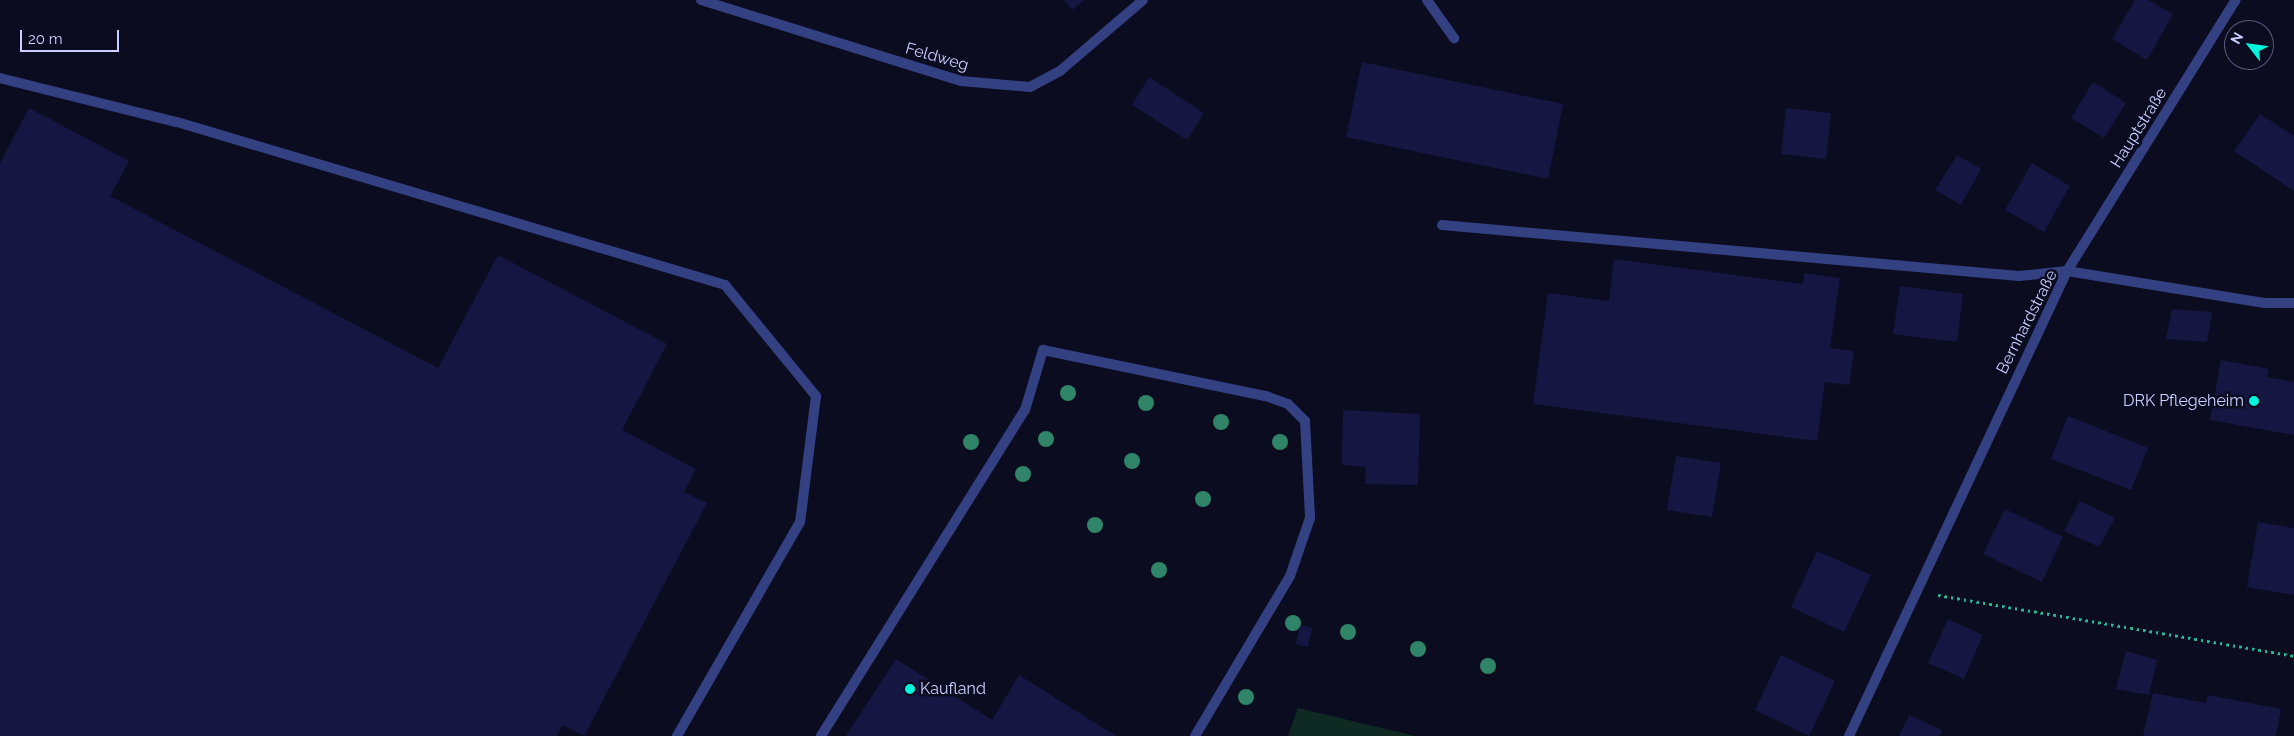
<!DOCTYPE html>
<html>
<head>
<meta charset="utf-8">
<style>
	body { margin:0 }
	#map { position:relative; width:2294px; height:736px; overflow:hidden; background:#0b0c20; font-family:Raleway,sans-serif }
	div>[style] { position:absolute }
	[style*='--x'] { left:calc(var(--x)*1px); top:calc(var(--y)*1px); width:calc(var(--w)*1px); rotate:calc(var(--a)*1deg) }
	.green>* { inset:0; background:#0e2a23 }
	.building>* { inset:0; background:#161642 }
	.path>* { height:3px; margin-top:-1.5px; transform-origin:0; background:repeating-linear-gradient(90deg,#25b891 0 2.5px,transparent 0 6.5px) }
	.service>* { height:10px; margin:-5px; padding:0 5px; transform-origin:5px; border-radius:5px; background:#334082 }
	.minor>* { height:10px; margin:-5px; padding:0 5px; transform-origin:5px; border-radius:5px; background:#334082 }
	.tertiary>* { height:10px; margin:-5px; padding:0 5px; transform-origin:5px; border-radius:5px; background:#334082 }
	.trees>* { width:16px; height:16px; margin:-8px; border-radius:50%; background:#308467 }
	.dots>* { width:14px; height:14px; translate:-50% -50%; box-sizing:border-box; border:2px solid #0b0c20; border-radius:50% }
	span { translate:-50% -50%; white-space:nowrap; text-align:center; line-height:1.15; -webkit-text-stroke:5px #0b0c20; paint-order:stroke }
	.street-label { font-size:16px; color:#cacfff }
	.poi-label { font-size:16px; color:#cacfff }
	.right { translate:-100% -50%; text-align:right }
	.left { translate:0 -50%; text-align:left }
	.north { position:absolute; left:2224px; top:20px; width:50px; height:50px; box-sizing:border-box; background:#0b0c20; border:1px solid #575a79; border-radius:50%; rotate:300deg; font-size:14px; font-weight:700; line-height:20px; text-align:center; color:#cacfff }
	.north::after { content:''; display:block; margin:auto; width:18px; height:22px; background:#00f5db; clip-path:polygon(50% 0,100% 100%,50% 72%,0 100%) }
	.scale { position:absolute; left:20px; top:30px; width:99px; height:22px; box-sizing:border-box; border:2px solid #cacfff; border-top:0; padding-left:6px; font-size:15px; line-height:18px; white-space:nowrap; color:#cacfff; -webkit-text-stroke:4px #0b0c20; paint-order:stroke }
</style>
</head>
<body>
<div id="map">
	<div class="green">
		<div style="clip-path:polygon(1298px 708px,1415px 736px,1288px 736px)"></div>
	</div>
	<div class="building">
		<div style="clip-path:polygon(1064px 0,1085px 0,1072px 10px)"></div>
		<div style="clip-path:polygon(2135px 0,2148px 0,2173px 14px,2147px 60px,2112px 39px)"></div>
		<div style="clip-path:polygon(1362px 62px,1563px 104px,1548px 179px,1346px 137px)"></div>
		<div style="clip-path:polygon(1149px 77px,1204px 113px,1187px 140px,1132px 105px)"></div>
		<div style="clip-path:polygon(2093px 82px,2126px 103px,2104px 138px,2071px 118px)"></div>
		<div style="clip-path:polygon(29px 108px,129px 161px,110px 196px,438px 368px,498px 255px,667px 344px,622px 430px,696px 469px,684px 492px,707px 503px,584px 736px,563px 725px,557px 736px,0 736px,0 163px)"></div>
		<div style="clip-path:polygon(1786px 108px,1831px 113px,1826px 159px,1781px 154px)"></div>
		<div style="clip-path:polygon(2260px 114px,2294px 136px,2294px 191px,2234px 151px)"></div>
		<div style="clip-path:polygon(1957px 155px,1981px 169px,1961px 205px,1935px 190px)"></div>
		<div style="clip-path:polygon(2032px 163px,2070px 186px,2044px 232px,2005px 210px)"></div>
		<div style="clip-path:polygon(1614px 259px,1803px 284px,1804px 273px,1840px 278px,1830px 348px,1854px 351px,1849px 385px,1825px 382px,1817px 441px,1533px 404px,1548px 293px,1609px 301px)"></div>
		<div style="clip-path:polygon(1900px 286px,1963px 294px,1957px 342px,1893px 334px)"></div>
		<div style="clip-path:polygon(2172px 309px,2212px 312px,2207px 342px,2166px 339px)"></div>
		<div style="clip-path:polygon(2221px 360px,2269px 369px,2267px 377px,2294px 382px,2294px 435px,2210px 420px)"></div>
		<div style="clip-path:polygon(1343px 410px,1420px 414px,1418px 485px,1365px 484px,1366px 467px,1342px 465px)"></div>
		<div style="clip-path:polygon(2068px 416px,2148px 448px,2131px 490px,2051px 459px)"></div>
		<div style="clip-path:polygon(1676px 456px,1721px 463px,1712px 517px,1667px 510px)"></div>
		<div style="clip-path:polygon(2080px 501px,2115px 518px,2099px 547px,2064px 531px)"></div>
		<div style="clip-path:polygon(2005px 509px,2063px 537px,2042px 582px,1983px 554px)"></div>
		<div style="clip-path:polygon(2258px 522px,2294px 528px,2294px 595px,2247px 587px)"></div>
		<div style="clip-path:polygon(1817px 551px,1871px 575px,1844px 632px,1791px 607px)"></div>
		<div style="clip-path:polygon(1948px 619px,1983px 635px,1964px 679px,1928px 663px)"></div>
		<div style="clip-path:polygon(1300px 625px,1312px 628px,1308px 647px,1296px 644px)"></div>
		<div style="clip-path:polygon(2126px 651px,2157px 660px,2149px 695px,2116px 689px)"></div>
		<div style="clip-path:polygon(1781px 655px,1835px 681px,1809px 736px,1755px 710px)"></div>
		<div style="clip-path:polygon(896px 659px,992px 720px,1019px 675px,1116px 736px,846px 736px)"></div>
		<div style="clip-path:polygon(2153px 693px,2206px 703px,2208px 695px,2281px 709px,2276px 736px,2143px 736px)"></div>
		<div style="clip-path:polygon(1909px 715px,1942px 730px,1940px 736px,1899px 736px)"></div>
	</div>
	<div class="path">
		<div style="--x:1938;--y:595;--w:361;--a:9.7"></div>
	</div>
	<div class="service">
		<div style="--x:1427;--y:0;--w:47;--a:54.6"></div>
		<div style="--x:0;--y:78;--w:182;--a:14"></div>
		<div style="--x:177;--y:122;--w:572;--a:16.56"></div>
		<div style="--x:725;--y:285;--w:144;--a:50.7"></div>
		<div style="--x:816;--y:396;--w:127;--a:97.2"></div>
		<div style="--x:800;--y:522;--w:247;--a:119.9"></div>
		<div style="--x:1442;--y:225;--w:579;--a:5.05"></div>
		<div style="--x:2019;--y:276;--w:48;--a:-5.9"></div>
		<div style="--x:821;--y:736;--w:385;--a:-58"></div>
		<div style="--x:1025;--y:410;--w:63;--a:-73.3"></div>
		<div style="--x:1043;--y:350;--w:228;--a:11.7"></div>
		<div style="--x:1266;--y:396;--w:23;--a:20"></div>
		<div style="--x:1288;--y:404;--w:24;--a:45"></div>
		<div style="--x:1305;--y:421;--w:97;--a:87"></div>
		<div style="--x:1310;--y:518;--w:61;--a:109"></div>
		<div style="--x:1290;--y:576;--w:186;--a:120.7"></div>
	</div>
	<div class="minor">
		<div style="--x:701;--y:0;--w:272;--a:17.3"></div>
		<div style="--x:961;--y:81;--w:69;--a:5"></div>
		<div style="--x:1030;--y:87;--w:34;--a:-28"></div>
		<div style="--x:1060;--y:71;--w:109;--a:-40.5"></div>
		<div style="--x:2067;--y:271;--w:200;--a:9.2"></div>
		<div style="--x:2264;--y:303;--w:30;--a:0"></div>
	</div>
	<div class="tertiary">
		<div style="--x:1849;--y:736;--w:514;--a:-64.88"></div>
		<div style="--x:2067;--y:271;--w:319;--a:-58.1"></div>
	</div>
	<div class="trees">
		<div style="left:1068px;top:393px"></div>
		<div style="left:1146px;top:403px"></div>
		<div style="left:1221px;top:422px"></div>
		<div style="left:1046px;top:439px"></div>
		<div style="left:971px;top:442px"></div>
		<div style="left:1280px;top:442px"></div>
		<div style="left:1132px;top:461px"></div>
		<div style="left:1023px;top:474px"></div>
		<div style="left:1203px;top:499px"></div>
		<div style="left:1095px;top:525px"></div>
		<div style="left:1159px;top:570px"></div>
		<div style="left:1293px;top:623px"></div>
		<div style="left:1348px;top:632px"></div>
		<div style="left:1418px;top:649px"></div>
		<div style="left:1488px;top:666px"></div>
		<div style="left:1246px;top:697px"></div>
	</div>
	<div class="dots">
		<div style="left:2254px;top:401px;background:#00f5db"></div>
		<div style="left:910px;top:689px;background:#00f5db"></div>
	</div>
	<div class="street-label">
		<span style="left:937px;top:57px;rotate:16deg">Feldweg</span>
		<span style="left:2139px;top:128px;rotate:-58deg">Hauptstraße</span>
		<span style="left:2027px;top:322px;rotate:-63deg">Bernhardstraße</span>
	</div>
	<div class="poi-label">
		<span class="right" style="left:2244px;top:401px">DRK Pflegeheim</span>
		<span class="left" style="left:920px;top:689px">Kaufland</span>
	</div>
	<div class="north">N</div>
	<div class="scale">20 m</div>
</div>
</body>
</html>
